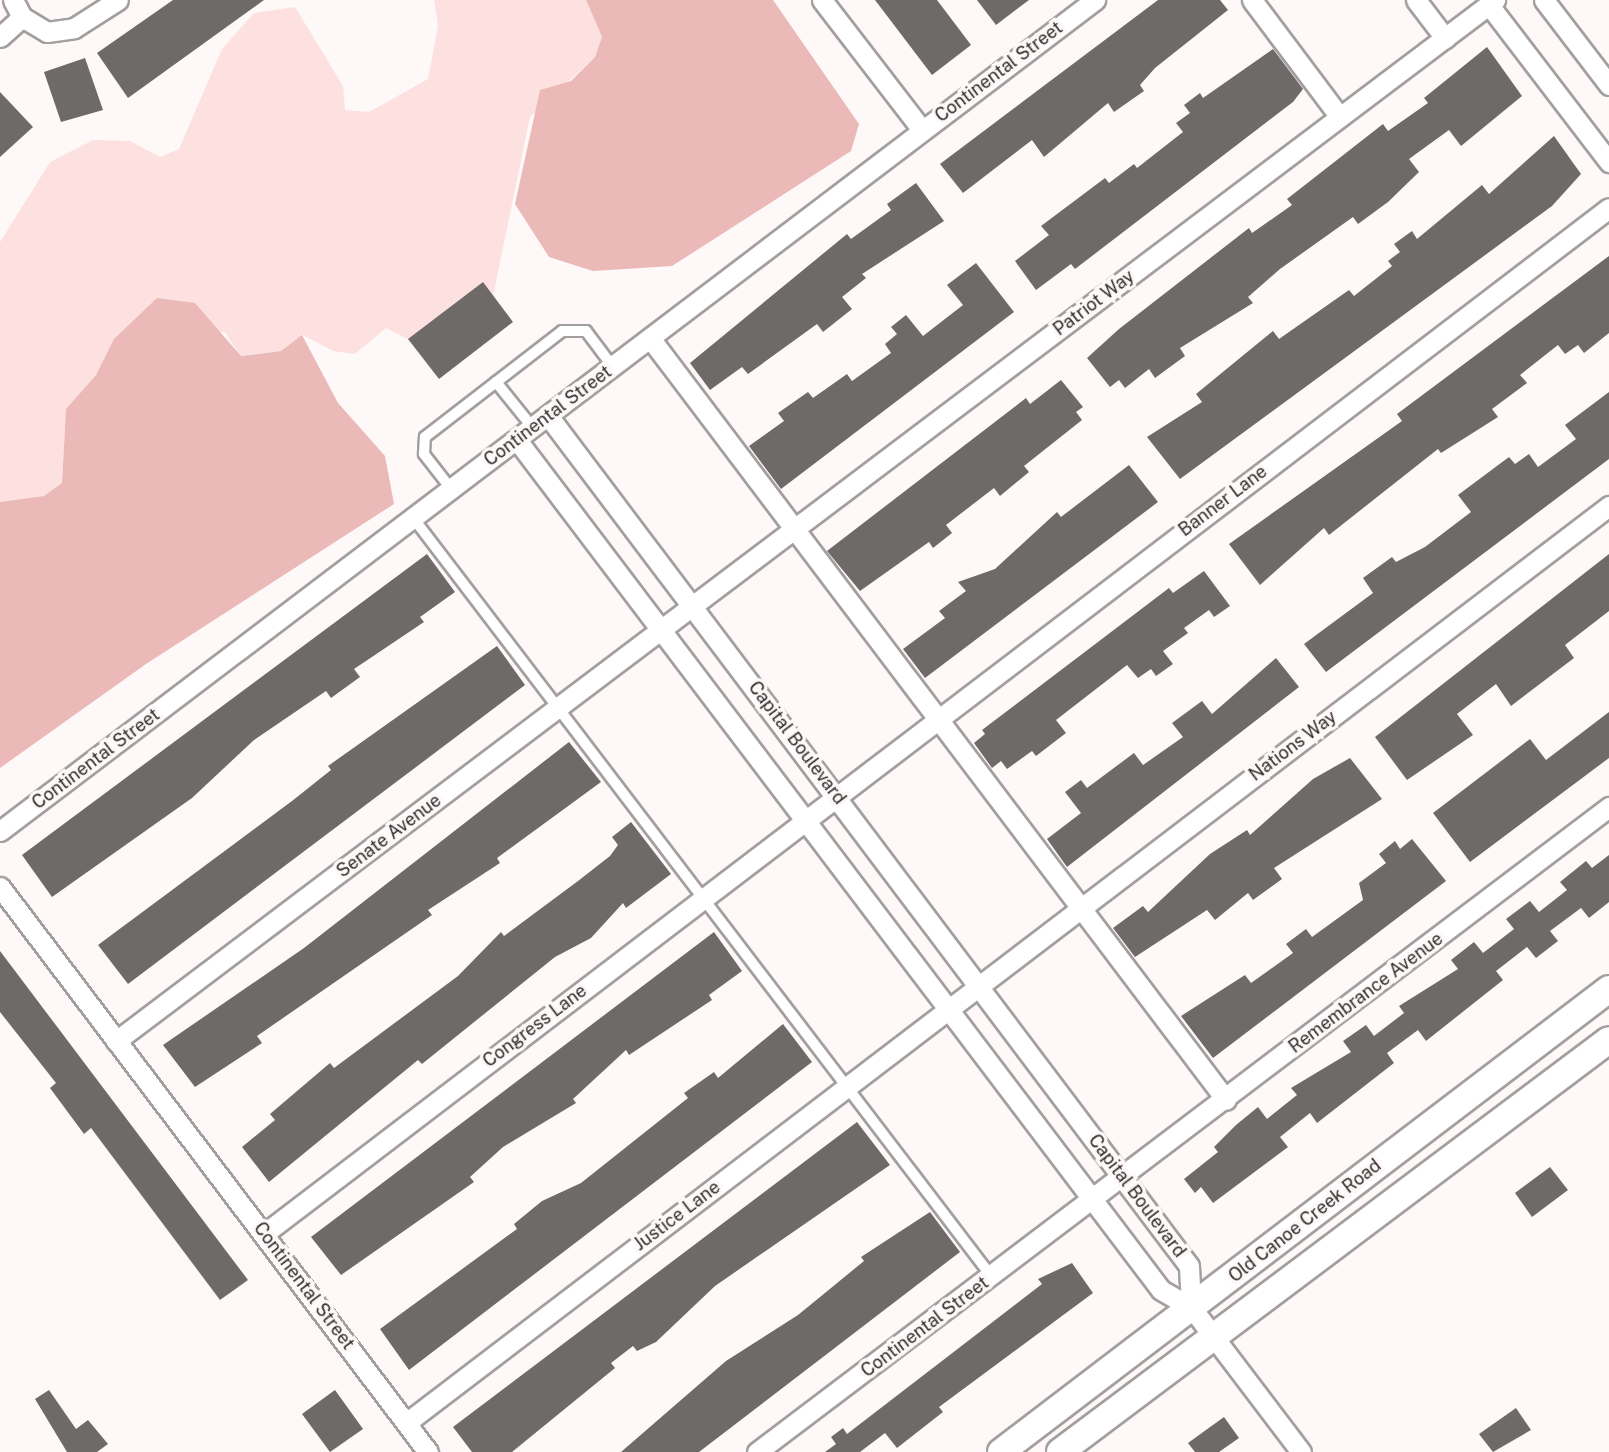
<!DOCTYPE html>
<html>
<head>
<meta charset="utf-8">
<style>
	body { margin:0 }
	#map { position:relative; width:1609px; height:1452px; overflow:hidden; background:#fef8f8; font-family:"Public Sans",sans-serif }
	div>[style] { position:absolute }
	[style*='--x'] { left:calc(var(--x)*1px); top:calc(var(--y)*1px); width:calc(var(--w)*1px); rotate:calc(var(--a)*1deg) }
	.green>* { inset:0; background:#fde1e0 }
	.water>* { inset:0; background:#eab9b8 }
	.building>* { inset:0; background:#6f6a6a }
	.roads { filter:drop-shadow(2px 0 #a49f9f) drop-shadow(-2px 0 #a49f9f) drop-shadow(0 2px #a49f9f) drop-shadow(0 -2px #a49f9f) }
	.lane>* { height:10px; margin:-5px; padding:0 5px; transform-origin:5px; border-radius:5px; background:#fff }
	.street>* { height:19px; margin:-9.5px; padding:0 9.5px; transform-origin:9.5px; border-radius:9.5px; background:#fff }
	.secondary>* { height:26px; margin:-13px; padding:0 13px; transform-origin:13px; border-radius:13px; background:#fff }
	span { translate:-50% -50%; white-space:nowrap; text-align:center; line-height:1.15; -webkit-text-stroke:7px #fef8f8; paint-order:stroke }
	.street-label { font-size:18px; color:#2f2d2d }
</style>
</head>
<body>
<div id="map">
	<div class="green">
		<div style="clip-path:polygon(434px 0,586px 0,602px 37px,595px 57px,530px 117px,492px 301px,435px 353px,386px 328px,355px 354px,333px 351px,303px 335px,281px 351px,240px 356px,225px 332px,114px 339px,96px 375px,66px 409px,62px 483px,44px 496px,0 502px,0 242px,50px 162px,93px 140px,130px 141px,160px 157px,179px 149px,222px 49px,254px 13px,295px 7px,343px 86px,345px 110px,369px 112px,428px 79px,438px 26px)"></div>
	</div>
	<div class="water">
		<div style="clip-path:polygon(586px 0,773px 0,859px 124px,851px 151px,672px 266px,593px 271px,549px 257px,515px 204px,540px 90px,571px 81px,595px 57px,602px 37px)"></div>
		<div style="clip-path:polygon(157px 298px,195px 303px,241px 356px,281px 351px,302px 335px,338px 403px,385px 456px,394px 504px,146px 664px,0 768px,0 502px,44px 496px,62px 483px,66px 409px,96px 375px,114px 339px)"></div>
	</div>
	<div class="building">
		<div style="clip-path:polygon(173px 0,264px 0,128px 98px,97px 53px)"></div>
		<div style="clip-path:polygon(875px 0,937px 0,971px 45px,932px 75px)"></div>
		<div style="clip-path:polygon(977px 0,1029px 0,996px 25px)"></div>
		<div style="clip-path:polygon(1158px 0,1220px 0,1228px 10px,1155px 68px,1140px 85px,1144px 91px,1114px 112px,1108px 103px,1044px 157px,1032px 140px,963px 193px,940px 164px)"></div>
		<div style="clip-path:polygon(1487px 47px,1522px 96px,1461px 146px,1449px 130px,1409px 159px,1419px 172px,1388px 202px,1358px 224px,1353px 217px,1280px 269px,1248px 297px,1253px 303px,1180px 348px,1185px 356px,1155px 378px,1149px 369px,1125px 388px,1119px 380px,1110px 387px,1087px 358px,1119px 329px,1249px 228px,1252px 233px,1292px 205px,1287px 199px,1383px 124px,1388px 131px,1428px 103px,1424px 98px)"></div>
		<div style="clip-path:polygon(1273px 49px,1303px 89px,1293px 102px,1075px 269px,1071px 264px,1036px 290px,1015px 261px,1049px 235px,1041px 226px,1105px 178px,1109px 183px,1134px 164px,1137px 168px,1183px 132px,1176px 123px,1190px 113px,1184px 105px,1200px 93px,1203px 98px)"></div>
		<div style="clip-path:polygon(85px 58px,103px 110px,61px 122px,44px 72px)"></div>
		<div style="clip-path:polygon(0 92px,33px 127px,0 157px)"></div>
		<div style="clip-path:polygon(1554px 136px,1581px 174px,1552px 206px,1180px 479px,1147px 437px,1202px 402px,1196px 394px,1273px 331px,1279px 339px,1349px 290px,1354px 296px,1392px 266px,1388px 261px,1400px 252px,1394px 244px,1412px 231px,1417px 239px,1482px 185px,1489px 194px)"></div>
		<div style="clip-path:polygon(916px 183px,944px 221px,862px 274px,866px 278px,842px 297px,852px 309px,823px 332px,817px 324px,748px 374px,742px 367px,710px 390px,690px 363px,847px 234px,851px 239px,891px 210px,887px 204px)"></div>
		<div style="clip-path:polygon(1609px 256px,1609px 333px,1584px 353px,1578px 345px,1565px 354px,1558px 345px,1520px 375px,1527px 383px,1492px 409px,1498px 417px,1441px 453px,1438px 449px,1329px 535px,1324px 528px,1260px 585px,1229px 544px,1402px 421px,1397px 414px)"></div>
		<div style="clip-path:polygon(976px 263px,1014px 312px,781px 489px,749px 446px,784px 421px,778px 413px,808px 392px,813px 398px,847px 374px,852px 381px,891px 353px,885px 344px,897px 334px,891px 327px,906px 315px,923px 336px,963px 305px,947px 285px)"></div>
		<div style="clip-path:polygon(483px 282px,513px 322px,439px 379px,408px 339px)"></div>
		<div style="clip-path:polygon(1061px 380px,1083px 407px,1076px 412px,1082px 420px,1024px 466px,1029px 472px,1000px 496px,994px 488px,946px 525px,952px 533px,933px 548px,929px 542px,860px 591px,827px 551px,1026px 398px,1030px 404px)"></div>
		<div style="clip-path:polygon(1609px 392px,1609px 459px,1326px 672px,1304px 644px,1373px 593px,1363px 578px,1392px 557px,1396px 562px,1425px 547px,1471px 512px,1458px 495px,1509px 457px,1515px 464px,1529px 454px,1538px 467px,1576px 439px,1565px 425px)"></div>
		<div style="clip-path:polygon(1129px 465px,1158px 502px,925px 678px,903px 649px,945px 618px,939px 611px,966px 591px,958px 582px,995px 569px,1057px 512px,1061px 517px)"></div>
		<div style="clip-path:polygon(427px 554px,455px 592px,420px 617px,424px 622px,354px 669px,360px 677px,331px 698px,326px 691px,254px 740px,192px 798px,52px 897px,22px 855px)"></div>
		<div style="clip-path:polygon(1609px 554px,1609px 611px,1565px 645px,1574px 658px,1511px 706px,1496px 684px,1457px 714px,1473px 735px,1407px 780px,1375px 737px)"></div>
		<div style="clip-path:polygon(1204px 571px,1230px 606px,1214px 617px,1209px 610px,1184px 628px,1188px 633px,1163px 651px,1173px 664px,1156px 676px,1151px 669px,1138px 678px,1127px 665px,1056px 720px,1066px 733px,1036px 756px,1032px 751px,1007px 769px,1001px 761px,992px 768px,974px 743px,985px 734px,982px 730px,1169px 588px,1173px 593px)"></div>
		<div style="clip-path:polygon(497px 646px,525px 685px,128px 984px,98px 945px,292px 801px,331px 770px,328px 766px)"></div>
		<div style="clip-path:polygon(1276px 658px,1299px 687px,1067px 867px,1047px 839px,1081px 813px,1065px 792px,1081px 780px,1087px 788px,1134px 753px,1143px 765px,1183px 737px,1172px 723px,1202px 701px,1212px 714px)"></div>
		<div style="clip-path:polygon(1609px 712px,1609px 758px,1470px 862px,1433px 813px,1530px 739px,1546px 760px)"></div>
		<div style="clip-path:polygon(569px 742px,601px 782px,497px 858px,500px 863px,428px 910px,432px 915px,257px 1036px,262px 1043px,195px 1087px,163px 1045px,304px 948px)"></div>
		<div style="clip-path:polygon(1350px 758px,1382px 799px,1274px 868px,1282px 879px,1253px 900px,1248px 893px,1215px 920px,1207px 910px,1135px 957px,1113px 928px,1143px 906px,1148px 912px,1210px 854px,1247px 830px,1250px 835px,1313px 779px)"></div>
		<div style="clip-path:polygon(631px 822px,671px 874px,626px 908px,623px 903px,591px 938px,555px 957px,422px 1064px,418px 1060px,269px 1182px,242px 1147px,275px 1120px,270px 1114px,330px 1063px,334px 1068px,458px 976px,501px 932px,504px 936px,578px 881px,610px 856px,618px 845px,612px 837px)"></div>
		<div style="clip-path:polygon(1412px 839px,1446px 881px,1213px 1058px,1181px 1016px,1245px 975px,1251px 983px,1293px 953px,1286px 944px,1306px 929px,1312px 937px,1363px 900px,1359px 883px,1386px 863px,1379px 854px,1395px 841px,1400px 849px)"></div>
		<div style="clip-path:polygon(1609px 855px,1609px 902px,1589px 918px,1581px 908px,1550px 931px,1558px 941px,1536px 958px,1527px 947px,1496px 971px,1503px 980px,1426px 1041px,1418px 1030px,1387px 1053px,1394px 1063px,1317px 1123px,1310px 1113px,1280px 1137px,1288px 1147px,1213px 1203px,1201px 1187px,1195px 1193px,1184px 1179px,1218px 1152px,1214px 1147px,1236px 1125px,1258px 1107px,1267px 1119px,1297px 1095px,1291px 1088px,1351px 1052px,1343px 1041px,1366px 1025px,1374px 1036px,1404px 1013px,1399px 1006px,1458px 969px,1451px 960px,1474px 942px,1483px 953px,1514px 929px,1506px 919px,1530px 901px,1539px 912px,1567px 890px,1560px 882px,1586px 861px,1592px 868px)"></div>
		<div style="clip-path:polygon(714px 932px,742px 971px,709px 995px,712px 1000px,629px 1055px,626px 1050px,573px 1099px,576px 1103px,503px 1147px,470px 1177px,474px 1182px,341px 1275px,311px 1237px)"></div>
		<div style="clip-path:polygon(0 951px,248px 1280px,220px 1300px,91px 1128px,84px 1134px,50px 1088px,56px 1083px,0 1012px)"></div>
		<div style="clip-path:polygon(783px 1024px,812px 1062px,409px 1370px,380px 1329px,517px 1229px,514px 1224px,542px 1201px,581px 1183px,688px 1098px,684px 1093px,714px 1072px,718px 1078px)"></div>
		<div style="clip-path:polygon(857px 1122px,890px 1165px,715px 1286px,656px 1342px,637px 1351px,633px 1346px,611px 1363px,615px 1368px,512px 1452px,472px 1452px,453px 1427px)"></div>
		<div style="clip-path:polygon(1550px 1167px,1568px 1190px,1532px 1217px,1515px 1193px)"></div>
		<div style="clip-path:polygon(930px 1212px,960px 1252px,699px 1452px,621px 1452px,726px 1361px,798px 1315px,864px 1261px,861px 1257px)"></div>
		<div style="clip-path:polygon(1072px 1263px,1093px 1293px,939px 1407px,943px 1412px,897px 1448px,885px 1433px,860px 1452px,825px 1452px,836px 1444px,831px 1437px,843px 1428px,847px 1434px,1042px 1284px,1038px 1279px)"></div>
		<div style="clip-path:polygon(49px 1390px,76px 1429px,88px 1420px,108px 1444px,97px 1452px,67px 1452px,35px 1399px)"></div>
		<div style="clip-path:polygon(335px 1390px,363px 1429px,330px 1452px,302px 1414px)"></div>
		<div style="clip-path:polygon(1516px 1408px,1531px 1430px,1493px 1452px,1479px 1434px)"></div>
		<div style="clip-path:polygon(1224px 1417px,1239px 1438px,1219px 1452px,1195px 1452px,1188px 1443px)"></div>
	</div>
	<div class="roads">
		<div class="lane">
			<div style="--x:496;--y:382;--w:59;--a:51.2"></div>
			<div style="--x:452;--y:490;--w:46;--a:-127.9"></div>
			<div style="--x:424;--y:454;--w:17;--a:-87"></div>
			<div style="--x:425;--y:437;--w:173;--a:-37.7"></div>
			<div style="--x:562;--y:331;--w:24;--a:0"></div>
			<div style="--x:586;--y:331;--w:45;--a:53.1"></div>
			<div style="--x:414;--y:519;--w:952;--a:52.68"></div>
		</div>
		<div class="street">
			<div style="--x:13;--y:0;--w:19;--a:62"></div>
			<div style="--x:22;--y:17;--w:29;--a:31"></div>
			<div style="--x:47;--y:32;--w:27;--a:-8"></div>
			<div style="--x:74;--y:28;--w:52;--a:-32.5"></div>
			<div style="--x:822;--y:0;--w:164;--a:52.4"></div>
			<div style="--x:1252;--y:0;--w:146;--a:53.1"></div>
			<div style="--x:1416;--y:0;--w:48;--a:52.7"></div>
			<div style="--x:1544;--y:0;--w:107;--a:52.6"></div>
			<div style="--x:1489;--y:5;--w:198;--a:52.6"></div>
			<div style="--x:0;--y:37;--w:30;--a:-42"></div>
			<div style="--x:650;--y:338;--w:955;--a:52.91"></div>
			<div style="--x:549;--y:417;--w:1063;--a:52.99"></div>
			<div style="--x:1189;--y:1266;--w:41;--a:87.2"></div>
			<div style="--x:517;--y:440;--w:1066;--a:52.85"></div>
			<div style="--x:1161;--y:1290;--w:34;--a:30"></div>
			<div style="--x:1191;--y:1307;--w:182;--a:52.8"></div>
			<div style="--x:0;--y:831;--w:1375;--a:-37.2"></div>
			<div style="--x:0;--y:887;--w:709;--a:52.86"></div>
			<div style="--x:116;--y:1041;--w:1728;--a:-37.05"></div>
			<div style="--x:265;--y:1233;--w:1690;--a:-37.33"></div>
			<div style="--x:406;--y:1423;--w:1513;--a:-37.32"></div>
			<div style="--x:757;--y:1452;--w:1069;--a:-37.13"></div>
		</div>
		<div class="secondary">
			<div style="--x:1001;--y:1452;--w:764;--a:-37.29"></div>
			<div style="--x:1060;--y:1452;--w:686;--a:-36.89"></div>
		</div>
	</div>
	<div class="street-label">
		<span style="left:999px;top:72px;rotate:-37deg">Continental Street</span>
		<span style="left:1094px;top:303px;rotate:-37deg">Patriot Way</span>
		<span style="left:548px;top:416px;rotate:-37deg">Continental Street</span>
		<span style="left:1223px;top:501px;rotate:-37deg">Banner Lane</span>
		<span style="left:797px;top:743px;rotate:53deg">Capital Boulevard</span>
		<span style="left:1293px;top:746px;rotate:-37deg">Nations Way</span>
		<span style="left:96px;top:759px;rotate:-37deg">Continental Street</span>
		<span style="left:389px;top:836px;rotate:-37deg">Senate Avenue</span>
		<span style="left:1366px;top:993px;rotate:-37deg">Remembrance Avenue</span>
		<span style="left:535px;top:1026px;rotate:-37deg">Congress Lane</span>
		<span style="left:1137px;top:1196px;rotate:53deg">Capital Boulevard</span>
		<span style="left:677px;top:1216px;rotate:-37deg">Justice Lane</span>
		<span style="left:1305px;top:1221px;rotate:-38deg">Old Canoe Creek Road</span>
		<span style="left:304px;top:1286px;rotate:53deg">Continental Street</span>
		<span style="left:925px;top:1327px;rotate:-37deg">Continental Street</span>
	</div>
</div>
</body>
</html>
